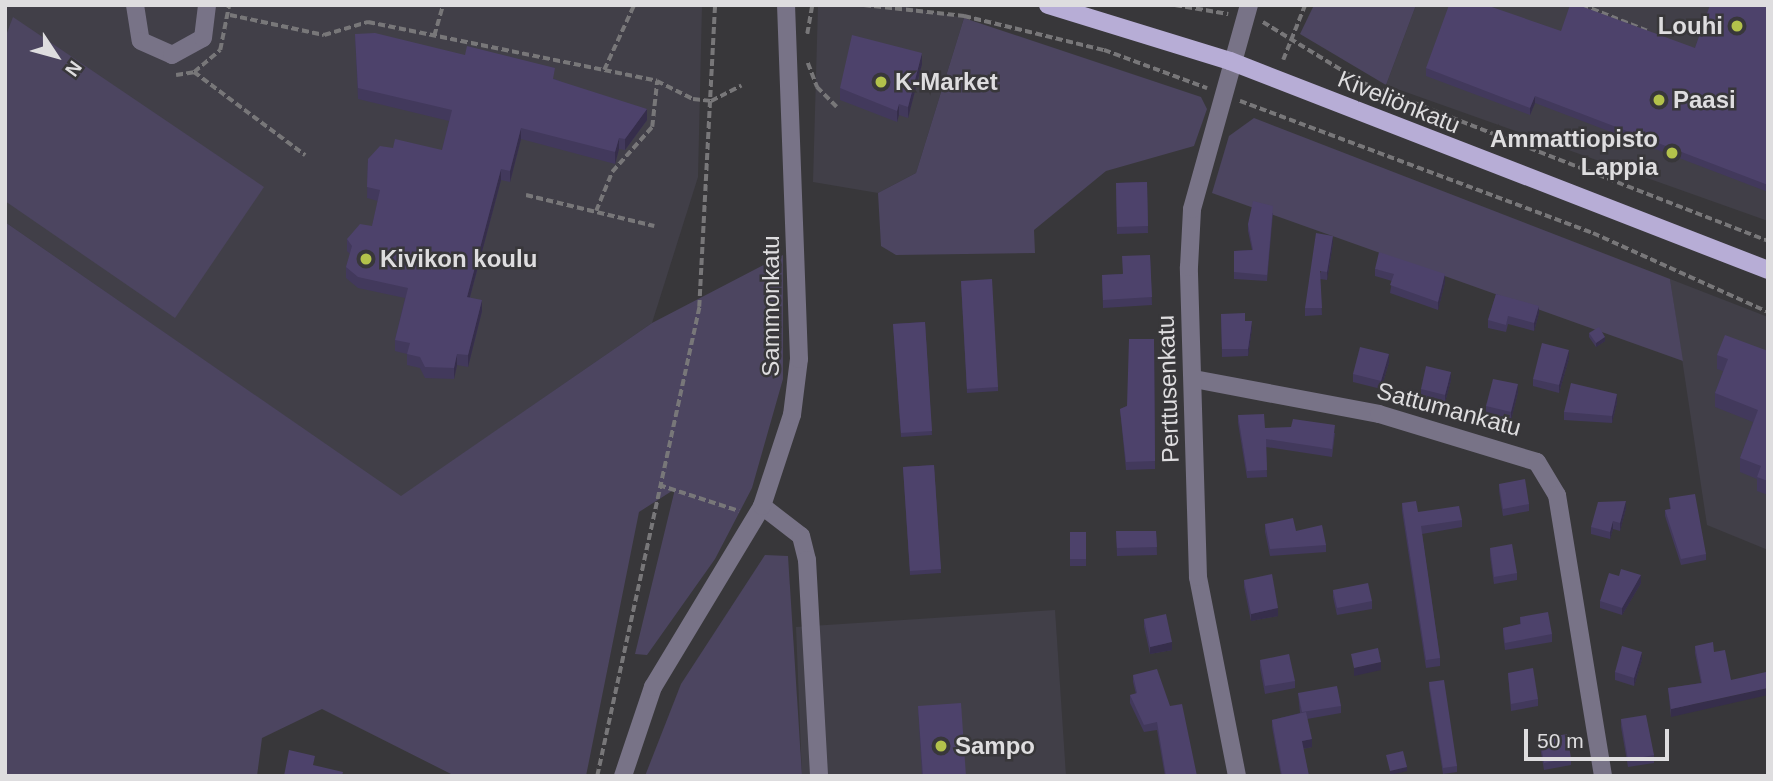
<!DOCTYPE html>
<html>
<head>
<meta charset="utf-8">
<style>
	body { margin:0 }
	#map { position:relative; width:1773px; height:781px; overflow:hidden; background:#38373a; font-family:Arial,sans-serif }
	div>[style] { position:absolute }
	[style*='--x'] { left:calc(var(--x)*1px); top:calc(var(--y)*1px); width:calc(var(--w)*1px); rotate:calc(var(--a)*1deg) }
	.built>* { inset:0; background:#413f48 }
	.green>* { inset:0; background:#4c4560 }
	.path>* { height:3.5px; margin-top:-1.75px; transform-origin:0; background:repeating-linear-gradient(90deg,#787779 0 7px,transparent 0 10.5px) }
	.minor>* { height:18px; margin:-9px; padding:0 9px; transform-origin:9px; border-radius:9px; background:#787387 }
	.major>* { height:18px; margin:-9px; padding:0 9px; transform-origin:9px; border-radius:9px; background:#b7add6 }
	.wall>* { inset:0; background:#42395c }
	.shaded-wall>* { inset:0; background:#362e4b }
	.building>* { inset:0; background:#4d426b }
	.dots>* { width:19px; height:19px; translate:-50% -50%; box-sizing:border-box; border:4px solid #38373a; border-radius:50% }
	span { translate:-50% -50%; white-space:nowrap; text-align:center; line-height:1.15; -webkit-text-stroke:5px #38373a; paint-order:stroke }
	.poi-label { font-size:24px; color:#dedddf; font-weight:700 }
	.right { translate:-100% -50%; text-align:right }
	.left { translate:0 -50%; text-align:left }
	.street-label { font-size:24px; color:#dedddf }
	.frame { position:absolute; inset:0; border:7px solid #dedddf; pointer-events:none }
	.north { position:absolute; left:21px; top:21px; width:70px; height:70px; -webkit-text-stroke:5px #38373a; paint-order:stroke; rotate:126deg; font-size:19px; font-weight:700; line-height:28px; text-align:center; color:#dedddf }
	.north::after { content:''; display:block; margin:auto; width:24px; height:32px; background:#dedddf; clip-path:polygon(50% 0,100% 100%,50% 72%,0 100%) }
	.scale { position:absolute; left:1524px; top:729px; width:145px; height:32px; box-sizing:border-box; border:4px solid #dedddf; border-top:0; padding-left:9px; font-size:21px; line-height:24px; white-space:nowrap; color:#dedddf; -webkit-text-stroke:5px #38373a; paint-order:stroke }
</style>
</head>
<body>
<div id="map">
	<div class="built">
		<div style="clip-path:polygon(5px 5px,702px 5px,698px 177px,652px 323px,401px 497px,5px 222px)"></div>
		<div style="clip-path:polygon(818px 5px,898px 5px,964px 18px,916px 173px,878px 193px,813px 182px)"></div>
		<div style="clip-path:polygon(1416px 5px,1768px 5px,1768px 221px,1386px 85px)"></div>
		<div style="clip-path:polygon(1670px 279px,1768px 317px,1768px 550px,1707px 525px)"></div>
		<div style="clip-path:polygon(1055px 610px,1066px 776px,802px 776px,796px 627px)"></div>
	</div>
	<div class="green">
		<div style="clip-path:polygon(1314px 5px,1416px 5px,1386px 85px,1300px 34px)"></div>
		<div style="clip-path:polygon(13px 17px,264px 187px,175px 318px,5px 201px,5px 38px)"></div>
		<div style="clip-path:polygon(964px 18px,1201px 97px,1207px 109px,1194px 146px,1106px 171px,1034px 230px,1035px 253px,896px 255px,881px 246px,878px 193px,916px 173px)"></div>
		<div style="clip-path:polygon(1254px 118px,1670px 279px,1683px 361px,1212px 193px,1229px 136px)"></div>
		<div style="clip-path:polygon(5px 222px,401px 496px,652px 323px,783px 255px,783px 379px,752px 488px,715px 559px,647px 655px,635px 654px,675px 489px,639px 512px,586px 776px,455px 776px,322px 709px,262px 738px,257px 776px,5px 776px)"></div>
		<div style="clip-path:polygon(765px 555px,788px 556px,802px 776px,645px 776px,681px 684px)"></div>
	</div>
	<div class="path">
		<div style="--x:864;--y:5;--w:101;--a:6.3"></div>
		<div style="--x:964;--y:16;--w:144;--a:13.7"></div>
		<div style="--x:1104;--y:50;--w:110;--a:20.3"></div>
		<div style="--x:1175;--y:5;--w:54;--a:9.6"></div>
		<div style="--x:1582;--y:5;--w:71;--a:21.5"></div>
		<div style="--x:230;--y:15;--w:96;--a:12"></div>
		<div style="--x:324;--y:35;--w:46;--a:-16.5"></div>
		<div style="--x:368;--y:22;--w:295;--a:11.5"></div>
		<div style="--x:657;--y:81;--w:40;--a:26.6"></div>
		<div style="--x:693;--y:99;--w:18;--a:6"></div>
		<div style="--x:711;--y:101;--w:34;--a:-27"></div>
		<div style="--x:1263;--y:22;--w:117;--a:31.4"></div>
		<div style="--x:1363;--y:83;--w:435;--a:21.3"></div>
		<div style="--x:807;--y:34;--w:29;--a:-80"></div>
		<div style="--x:434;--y:36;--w:32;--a:-74"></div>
		<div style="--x:1283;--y:60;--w:59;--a:-68.2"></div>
		<div style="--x:808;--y:63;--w:26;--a:69"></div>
		<div style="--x:817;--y:87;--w:28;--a:45"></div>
		<div style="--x:604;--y:70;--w:72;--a:-65.2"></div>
		<div style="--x:194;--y:72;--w:139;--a:36.8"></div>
		<div style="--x:176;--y:75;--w:18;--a:-9"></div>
		<div style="--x:194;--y:72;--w:34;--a:-40"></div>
		<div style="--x:220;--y:50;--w:46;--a:-78.7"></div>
		<div style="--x:1240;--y:101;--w:377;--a:20.5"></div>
		<div style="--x:1593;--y:233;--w:192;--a:24.3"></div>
		<div style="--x:526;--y:195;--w:132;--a:13.6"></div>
		<div style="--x:596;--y:211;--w:42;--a:-67.7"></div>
		<div style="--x:612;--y:172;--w:60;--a:-48.4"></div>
		<div style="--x:652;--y:127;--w:46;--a:-83.8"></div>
		<div style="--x:659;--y:485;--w:84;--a:18"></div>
		<div style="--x:597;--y:776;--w:480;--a:-77.7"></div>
		<div style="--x:699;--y:307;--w:302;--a:-87"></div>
	</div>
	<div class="minor">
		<div style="--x:135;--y:5;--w:36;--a:81"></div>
		<div style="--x:141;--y:41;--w:34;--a:24"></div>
		<div style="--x:172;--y:55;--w:35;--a:-29"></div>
		<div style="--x:203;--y:38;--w:33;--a:-83"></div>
		<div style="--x:1194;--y:379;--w:188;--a:10.7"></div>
		<div style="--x:1379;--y:414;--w:165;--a:16.9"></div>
		<div style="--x:1537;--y:462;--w:39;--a:59"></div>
		<div style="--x:1557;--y:495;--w:285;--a:80.7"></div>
		<div style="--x:762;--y:506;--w:49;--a:37.6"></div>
		<div style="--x:801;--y:536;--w:25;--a:76"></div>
		<div style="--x:807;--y:560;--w:216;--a:86.8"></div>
		<div style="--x:623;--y:776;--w:94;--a:-71.4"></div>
		<div style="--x:653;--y:687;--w:211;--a:-58.9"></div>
		<div style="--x:762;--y:506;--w:96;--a:-71.8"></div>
		<div style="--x:792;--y:415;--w:56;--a:-82.9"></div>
		<div style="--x:799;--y:359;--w:354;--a:-92.1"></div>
		<div style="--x:1237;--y:776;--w:203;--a:-101.1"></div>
		<div style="--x:1198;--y:577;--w:310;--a:-91.7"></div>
		<div style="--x:1189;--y:267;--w:58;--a:-87"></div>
		<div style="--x:1192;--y:209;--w:212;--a:-74.4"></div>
	</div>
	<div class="major">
		<div style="--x:1048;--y:5;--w:190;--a:17.1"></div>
		<div style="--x:1230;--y:61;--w:577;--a:21.23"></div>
	</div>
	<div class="wall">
		<div style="clip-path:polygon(1708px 5px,1768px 5px,1768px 192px,1535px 103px,1530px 115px,1426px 76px,1426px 68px,1561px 31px,1695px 48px,1710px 6px)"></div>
		<div style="clip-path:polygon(355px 34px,555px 79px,647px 120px,625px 150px,619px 149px,615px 164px,521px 139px,510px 182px,501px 180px,470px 297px,482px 311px,468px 367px,457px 365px,454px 379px,425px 378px,420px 368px,407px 365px,407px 354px,395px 351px,395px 340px,405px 298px,358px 288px,346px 278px,346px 267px,350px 254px,347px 251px,347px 239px,372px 226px,378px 201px,367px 198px,368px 159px,442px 150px,449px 121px,358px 99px)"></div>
		<div style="clip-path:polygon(922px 64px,908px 118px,899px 115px,897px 122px,840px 100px,840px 88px)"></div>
		<div style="clip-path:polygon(1147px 182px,1148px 233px,1117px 234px,1116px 183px)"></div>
		<div style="clip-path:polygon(1273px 213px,1267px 281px,1234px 279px,1234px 251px,1252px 250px,1248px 231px,1248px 224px)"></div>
		<div style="clip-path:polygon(1333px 243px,1327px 280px,1320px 279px,1322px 315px,1305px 316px,1305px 308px)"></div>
		<div style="clip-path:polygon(1150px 255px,1152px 305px,1103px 308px,1102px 275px,1122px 274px)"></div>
		<div style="clip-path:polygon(1375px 269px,1445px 282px,1438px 310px,1390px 293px,1392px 281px,1375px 276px)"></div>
		<div style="clip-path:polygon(961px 281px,998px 387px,998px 391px,967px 393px)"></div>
		<div style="clip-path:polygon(1496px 294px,1539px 313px,1534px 331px,1508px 324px,1506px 332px,1488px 328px,1488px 320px)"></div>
		<div style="clip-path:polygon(1221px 314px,1245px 321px,1252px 328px,1248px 356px,1222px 357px)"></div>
		<div style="clip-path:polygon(925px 322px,932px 435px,901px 437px,893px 324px)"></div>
		<div style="clip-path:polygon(1589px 333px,1605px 341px,1596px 347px,1589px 337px)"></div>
		<div style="clip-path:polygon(1154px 339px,1155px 469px,1126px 470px,1120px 409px,1127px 406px)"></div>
		<div style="clip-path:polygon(1768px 351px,1768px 495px,1757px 491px,1757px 479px,1740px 472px,1740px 458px,1753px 422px,1715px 407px,1715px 393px,1723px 371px,1717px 369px,1717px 355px)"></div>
		<div style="clip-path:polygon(1569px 358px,1559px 393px,1533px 386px,1533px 379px)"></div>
		<div style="clip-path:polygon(1389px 362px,1381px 389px,1353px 382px,1353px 374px)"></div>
		<div style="clip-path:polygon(1451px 380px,1445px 402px,1421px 396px,1421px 389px)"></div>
		<div style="clip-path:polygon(1518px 392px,1511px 420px,1486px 414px,1486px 406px)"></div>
		<div style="clip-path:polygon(1617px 402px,1612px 423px,1564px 420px,1564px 412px)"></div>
		<div style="clip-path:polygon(1238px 415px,1265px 428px,1335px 433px,1332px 457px,1266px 447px,1267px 477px,1247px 478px,1238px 423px)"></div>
		<div style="clip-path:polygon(934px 465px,941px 573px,910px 575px,903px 467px)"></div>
		<div style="clip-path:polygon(1499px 484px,1529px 504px,1529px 511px,1503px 516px,1499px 491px)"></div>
		<div style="clip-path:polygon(1669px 498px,1706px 554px,1706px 560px,1681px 565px,1665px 516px,1665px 510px,1670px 509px)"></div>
		<div style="clip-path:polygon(1402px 503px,1418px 512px,1462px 520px,1462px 527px,1422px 534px,1440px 658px,1440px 666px,1426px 668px,1402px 511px)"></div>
		<div style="clip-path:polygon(1626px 508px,1620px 531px,1613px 529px,1610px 539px,1591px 534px,1591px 527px)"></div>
		<div style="clip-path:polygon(1265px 524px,1296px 531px,1326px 545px,1326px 552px,1270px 556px,1265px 532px)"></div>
		<div style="clip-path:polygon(1116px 531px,1156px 531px,1157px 555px,1117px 556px)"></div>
		<div style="clip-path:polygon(1070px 532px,1086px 532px,1086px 566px,1070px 566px)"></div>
		<div style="clip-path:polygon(1490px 548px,1517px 573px,1517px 580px,1494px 584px,1490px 556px)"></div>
		<div style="clip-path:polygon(1619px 576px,1641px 583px,1622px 615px,1600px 608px,1600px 601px)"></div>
		<div style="clip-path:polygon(1244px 580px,1278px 616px,1251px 621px,1244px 587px)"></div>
		<div style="clip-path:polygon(1333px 590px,1372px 601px,1372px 609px,1337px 615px,1333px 597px)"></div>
		<div style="clip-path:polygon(1520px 617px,1552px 634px,1552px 642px,1505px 650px,1503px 635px,1503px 628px,1520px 624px)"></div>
		<div style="clip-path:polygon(1144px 619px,1172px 650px,1150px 654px,1144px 627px)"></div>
		<div style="clip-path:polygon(1695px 646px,1714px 652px,1731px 680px,1671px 717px,1668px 688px,1701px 683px,1695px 653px)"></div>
		<div style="clip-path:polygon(1642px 659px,1634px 686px,1615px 680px,1615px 672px)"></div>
		<div style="clip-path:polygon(1260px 660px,1295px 681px,1295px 688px,1265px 694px,1260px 668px)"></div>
		<div style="clip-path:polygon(1508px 673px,1538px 699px,1538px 706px,1511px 711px)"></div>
		<div style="clip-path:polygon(1133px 675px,1170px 706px,1197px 776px,1165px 776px,1157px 730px,1144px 732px,1130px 703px,1130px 695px,1136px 694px,1133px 682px)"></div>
		<div style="clip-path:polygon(1429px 682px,1457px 766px,1457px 772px,1443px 774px,1429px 688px)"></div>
		<div style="clip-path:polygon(1298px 693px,1341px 706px,1341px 713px,1307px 719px,1312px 747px,1303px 749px,1309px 776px,1281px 776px,1272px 727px,1272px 720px,1300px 713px)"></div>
		<div style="clip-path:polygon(918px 706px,966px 776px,922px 776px)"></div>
		<div style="clip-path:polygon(1621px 719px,1654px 755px,1654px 763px,1628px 767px,1621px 727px)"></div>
		<div style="clip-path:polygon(1540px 739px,1571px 758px,1571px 765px,1544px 770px,1540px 747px)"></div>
	</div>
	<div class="shaded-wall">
		<div style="clip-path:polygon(922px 53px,922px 64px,908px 118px,908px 107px)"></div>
		<div style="clip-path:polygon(1535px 96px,1535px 103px,1530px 115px,1530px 108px)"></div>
		<div style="clip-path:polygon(899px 104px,899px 115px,897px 122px,897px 111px)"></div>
		<div style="clip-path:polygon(647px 109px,647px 120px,625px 150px,625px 139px)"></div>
		<div style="clip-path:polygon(521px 128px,521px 139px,510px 182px,510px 171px)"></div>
		<div style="clip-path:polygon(619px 138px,619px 149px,615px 164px,615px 152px)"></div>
		<div style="clip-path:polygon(501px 169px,501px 180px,467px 308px,467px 297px)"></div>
		<div style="clip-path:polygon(1333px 236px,1333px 243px,1327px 280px,1327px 272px)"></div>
		<div style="clip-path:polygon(1445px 274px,1445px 282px,1438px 310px,1438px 302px)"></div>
		<div style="clip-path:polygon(482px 300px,482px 311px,468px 367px,468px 355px)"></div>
		<div style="clip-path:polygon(1539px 306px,1539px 313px,1534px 331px,1534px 323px)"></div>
		<div style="clip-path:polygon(1252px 321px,1252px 328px,1248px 356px,1248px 349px)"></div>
		<div style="clip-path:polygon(1605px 337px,1605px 341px,1596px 347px,1596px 343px)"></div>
		<div style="clip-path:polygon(1569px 350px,1569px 358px,1559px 393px,1559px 385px)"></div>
		<div style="clip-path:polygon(457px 354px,457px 365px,454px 379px,454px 368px)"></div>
		<div style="clip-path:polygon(1389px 354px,1389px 362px,1381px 389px,1381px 381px)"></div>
		<div style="clip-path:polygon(1451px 372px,1451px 380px,1445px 402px,1445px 395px)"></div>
		<div style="clip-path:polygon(1518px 384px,1518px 392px,1511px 420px,1511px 412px)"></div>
		<div style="clip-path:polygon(1617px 394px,1617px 402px,1612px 423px,1612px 416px)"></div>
		<div style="clip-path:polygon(1626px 501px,1626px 508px,1620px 531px,1620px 523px)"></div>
		<div style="clip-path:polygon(1613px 521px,1613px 529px,1610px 539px,1610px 532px)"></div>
		<div style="clip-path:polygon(1641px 575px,1641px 583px,1622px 615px,1622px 608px)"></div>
		<div style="clip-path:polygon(1278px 608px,1278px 616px,1251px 621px,1251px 614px)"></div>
		<div style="clip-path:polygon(1172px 642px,1172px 650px,1150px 654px,1150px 647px)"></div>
		<div style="clip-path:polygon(1642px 652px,1642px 659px,1634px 686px,1634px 678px)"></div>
		<div style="clip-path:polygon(1381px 662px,1381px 670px,1354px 676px,1354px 668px)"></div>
		<div style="clip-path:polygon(1768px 688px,1768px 695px,1671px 717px,1671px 709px)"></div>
		<div style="clip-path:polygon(1312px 739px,1312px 747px,1302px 749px,1302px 741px)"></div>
		<div style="clip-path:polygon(1407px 767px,1407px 771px,1390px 775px,1390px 771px)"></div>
	</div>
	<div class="building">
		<div style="clip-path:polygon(1449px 5px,1486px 5px,1561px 31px,1570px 5px,1578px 5px,1695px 48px,1710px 5px,1768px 5px,1768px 185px,1535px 96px,1530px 108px,1426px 68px)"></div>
		<div style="clip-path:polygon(375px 33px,465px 55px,467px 46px,555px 68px,553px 79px,647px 109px,625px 139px,619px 138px,615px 152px,521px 128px,510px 171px,501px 169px,467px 297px,482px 300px,468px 355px,457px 354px,454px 368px,425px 367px,420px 357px,407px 354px,410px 343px,395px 340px,408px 288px,358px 277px,346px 267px,352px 246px,347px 239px,360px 224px,372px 226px,380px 190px,367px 187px,368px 159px,380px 146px,393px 148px,395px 139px,442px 150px,452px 110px,358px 88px,355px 34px)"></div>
		<div style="clip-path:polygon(852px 35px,922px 53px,908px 107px,899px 104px,897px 111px,840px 88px)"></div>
		<div style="clip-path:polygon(1147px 182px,1148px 226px,1117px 227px,1116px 183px)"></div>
		<div style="clip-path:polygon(1253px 201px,1273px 206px,1267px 275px,1234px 272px,1234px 251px,1253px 250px,1248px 224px)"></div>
		<div style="clip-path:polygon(1316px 233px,1333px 236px,1327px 272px,1320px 271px,1322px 308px,1305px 308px)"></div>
		<div style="clip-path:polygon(1379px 252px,1445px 274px,1438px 302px,1390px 285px,1394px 274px,1375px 269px)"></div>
		<div style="clip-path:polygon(1150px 255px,1152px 297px,1103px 300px,1102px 275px,1123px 274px,1122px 256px)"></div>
		<div style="clip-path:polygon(992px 279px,998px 387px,967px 389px,961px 281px)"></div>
		<div style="clip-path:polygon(1496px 294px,1539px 306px,1534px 323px,1508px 316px,1506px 325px,1488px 320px)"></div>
		<div style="clip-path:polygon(1245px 313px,1245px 321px,1252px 321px,1248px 349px,1222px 349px,1221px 314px)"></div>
		<div style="clip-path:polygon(925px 322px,932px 431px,901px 433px,893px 324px)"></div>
		<div style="clip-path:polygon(1599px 327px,1605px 337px,1596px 343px,1589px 333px)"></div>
		<div style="clip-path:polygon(1725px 335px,1768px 351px,1768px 481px,1757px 477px,1761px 466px,1740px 458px,1758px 410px,1715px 393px,1728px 359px,1717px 355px)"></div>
		<div style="clip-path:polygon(1129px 339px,1154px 339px,1155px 461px,1126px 462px,1120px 409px,1127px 406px)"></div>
		<div style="clip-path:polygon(1542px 343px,1569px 350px,1559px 385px,1533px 379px)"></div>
		<div style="clip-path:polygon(1360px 347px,1389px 354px,1381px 381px,1353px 374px)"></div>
		<div style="clip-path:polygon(1426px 366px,1451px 372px,1445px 395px,1421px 389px)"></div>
		<div style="clip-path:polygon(1493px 379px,1518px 384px,1511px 412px,1486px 406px)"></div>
		<div style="clip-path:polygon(1571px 383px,1617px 394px,1612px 416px,1564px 412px)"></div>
		<div style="clip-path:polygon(1264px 414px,1265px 428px,1291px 427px,1293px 419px,1335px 425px,1332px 449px,1266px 439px,1267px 470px,1247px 471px,1238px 415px)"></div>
		<div style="clip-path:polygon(934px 465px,941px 569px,910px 571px,903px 467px)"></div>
		<div style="clip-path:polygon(1525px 479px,1529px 504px,1503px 509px,1499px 484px)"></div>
		<div style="clip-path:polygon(1695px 494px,1706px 554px,1681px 559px,1665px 510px,1671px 509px,1669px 498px)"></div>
		<div style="clip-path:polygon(1416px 501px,1418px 512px,1459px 506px,1462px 520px,1421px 526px,1440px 658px,1426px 660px,1402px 503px)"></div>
		<div style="clip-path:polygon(1626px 501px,1620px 523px,1613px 521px,1610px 532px,1591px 527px,1598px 502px)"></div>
		<div style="clip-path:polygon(1293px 518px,1296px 531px,1322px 525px,1326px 545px,1270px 549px,1265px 524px)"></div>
		<div style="clip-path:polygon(1116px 531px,1156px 531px,1157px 547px,1117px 548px)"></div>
		<div style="clip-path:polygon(1070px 532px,1086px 532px,1086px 559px,1070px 559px)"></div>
		<div style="clip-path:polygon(1512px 544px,1517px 573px,1494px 577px,1490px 548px)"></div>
		<div style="clip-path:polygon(1621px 569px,1641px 575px,1622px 608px,1600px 601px,1609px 573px,1619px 576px)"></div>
		<div style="clip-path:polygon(1272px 574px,1278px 608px,1251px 614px,1244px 580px)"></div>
		<div style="clip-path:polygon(1368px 583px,1372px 601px,1337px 608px,1333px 590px)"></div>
		<div style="clip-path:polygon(1548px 612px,1552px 634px,1505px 643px,1503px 628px,1521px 624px,1520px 617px)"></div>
		<div style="clip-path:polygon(1166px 614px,1172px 642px,1150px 647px,1144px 619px)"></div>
		<div style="clip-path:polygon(1713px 642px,1714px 652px,1725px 650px,1731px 680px,1766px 672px,1768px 680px,1768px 688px,1671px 709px,1668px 688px,1702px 683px,1695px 646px)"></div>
		<div style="clip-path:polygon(1622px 646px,1642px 652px,1634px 678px,1615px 672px)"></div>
		<div style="clip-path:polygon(1378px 648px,1381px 662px,1354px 668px,1351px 654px)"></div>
		<div style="clip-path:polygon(1289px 654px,1295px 681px,1265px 686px,1260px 660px)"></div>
		<div style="clip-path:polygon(1533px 668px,1538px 699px,1511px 704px,1508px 673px)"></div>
		<div style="clip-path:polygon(1157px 669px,1170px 706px,1182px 704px,1197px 776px,1166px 776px,1157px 722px,1144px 725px,1130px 695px,1137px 693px,1133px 675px)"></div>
		<div style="clip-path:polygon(1444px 680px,1457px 766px,1443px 768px,1429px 682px)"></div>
		<div style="clip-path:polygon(1337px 686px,1341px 706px,1302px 712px,1298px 693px)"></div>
		<div style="clip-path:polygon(961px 703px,966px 776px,923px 776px,918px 706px)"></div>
		<div style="clip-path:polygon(1306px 712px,1312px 739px,1302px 741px,1309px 776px,1282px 776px,1272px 720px)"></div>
		<div style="clip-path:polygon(1646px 715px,1654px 755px,1628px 760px,1621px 719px)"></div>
		<div style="clip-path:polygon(1567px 734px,1571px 758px,1544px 763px,1540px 739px)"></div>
		<div style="clip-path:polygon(289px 750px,315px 756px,313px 765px,343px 772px,342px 776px,284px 776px)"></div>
		<div style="clip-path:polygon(1403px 751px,1407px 767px,1390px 771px,1386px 755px)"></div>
	</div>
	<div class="dots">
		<div style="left:1737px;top:26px;background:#b3c24b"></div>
		<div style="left:881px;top:82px;background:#b3c24b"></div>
		<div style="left:1659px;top:100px;background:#b3c24b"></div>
		<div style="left:1672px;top:153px;background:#b3c24b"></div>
		<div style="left:366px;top:259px;background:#b3c24b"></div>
		<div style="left:941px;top:746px;background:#b3c24b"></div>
	</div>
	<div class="poi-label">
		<span class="right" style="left:1723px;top:26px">Louhi</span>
		<span class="left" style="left:895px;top:82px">K-Market</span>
		<span class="left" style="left:1673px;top:100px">Paasi</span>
		<span class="right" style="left:1658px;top:153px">Ammattiopisto<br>Lappia</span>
		<span class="left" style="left:380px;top:259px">Kivikon koulu</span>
		<span class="left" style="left:955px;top:746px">Sampo</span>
	</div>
	<div class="street-label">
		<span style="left:1399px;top:102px;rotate:22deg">Kiveliönkatu</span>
		<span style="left:771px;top:306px;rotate:-90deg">Sammonkatu</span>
		<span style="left:1168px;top:389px;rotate:-92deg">Perttusenkatu</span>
		<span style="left:1449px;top:409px;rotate:15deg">Sattumankatu</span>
	</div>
	<div class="frame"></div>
	<div class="north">N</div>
	<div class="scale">50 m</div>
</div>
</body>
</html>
